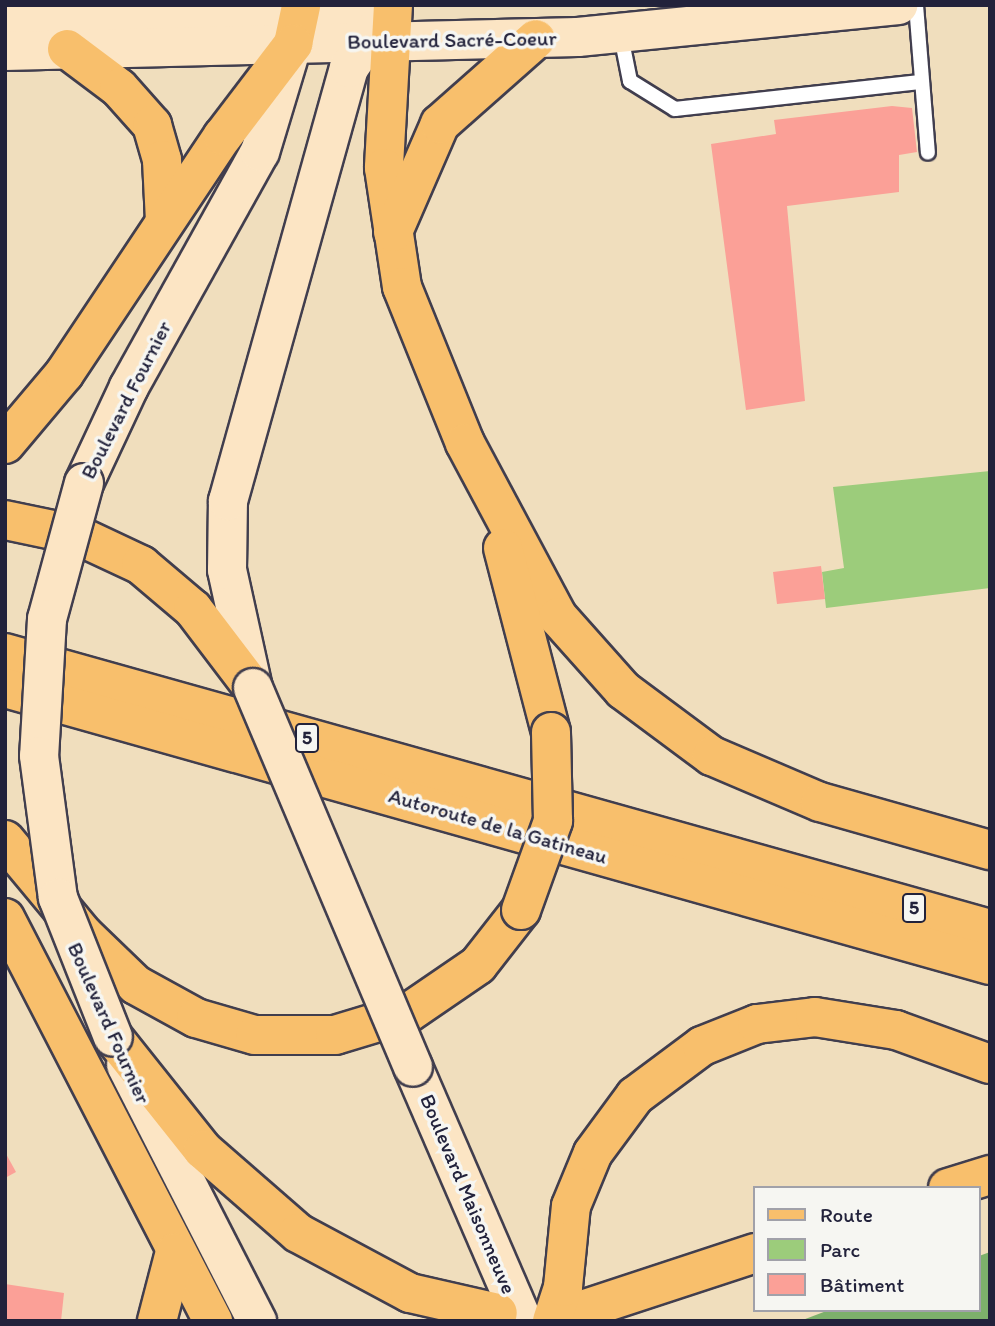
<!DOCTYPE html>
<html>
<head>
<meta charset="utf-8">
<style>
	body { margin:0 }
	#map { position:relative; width:995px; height:1326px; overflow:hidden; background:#f0debd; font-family:Itim,sans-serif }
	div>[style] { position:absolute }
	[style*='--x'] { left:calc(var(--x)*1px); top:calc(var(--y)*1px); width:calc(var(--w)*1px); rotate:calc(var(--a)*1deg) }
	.green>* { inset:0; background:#9ccc7b }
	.forest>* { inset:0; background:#7db06b }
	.building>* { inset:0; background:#fba097 }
	.roads { filter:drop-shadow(2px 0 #413e4e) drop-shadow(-2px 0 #413e4e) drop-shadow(0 2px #413e4e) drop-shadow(0 -2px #413e4e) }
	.lane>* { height:14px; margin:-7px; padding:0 7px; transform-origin:7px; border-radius:7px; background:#fff }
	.secondary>* { height:38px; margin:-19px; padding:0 19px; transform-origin:19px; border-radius:19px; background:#fce5c4 }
	.primary>* { height:38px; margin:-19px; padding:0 19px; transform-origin:19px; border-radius:19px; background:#f8bf6c }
	.highway>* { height:38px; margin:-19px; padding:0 19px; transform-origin:19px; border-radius:19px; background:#f8bf6c }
	.bridges { filter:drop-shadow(2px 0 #413e4e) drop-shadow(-2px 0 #413e4e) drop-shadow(0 2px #413e4e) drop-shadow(0 -2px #413e4e) }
	.secondary-bridge>* { height:38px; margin:-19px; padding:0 19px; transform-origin:19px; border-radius:19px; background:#fce5c4 }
	.highway-bridge>* { height:38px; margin:-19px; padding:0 19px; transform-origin:19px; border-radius:19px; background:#f8bf6c }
	span { translate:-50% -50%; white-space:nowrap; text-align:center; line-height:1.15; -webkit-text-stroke:7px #f6f6f2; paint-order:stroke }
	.shield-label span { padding:2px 5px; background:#f6f6f2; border:2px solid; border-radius:5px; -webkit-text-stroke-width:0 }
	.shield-label { font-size:19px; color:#22223b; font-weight:700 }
	.street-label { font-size:21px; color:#22223b }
	.frame { position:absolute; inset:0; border:7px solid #22223b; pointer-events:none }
	.legend { position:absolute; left:753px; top:1186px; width:228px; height:126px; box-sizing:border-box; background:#f6f6f2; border:2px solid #a1a1a9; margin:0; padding:9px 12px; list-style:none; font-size:21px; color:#22223b }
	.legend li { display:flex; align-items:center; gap:14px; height:35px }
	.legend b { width:35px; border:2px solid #a1a1a9 }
</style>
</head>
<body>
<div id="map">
	<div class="green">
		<div style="clip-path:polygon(990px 471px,990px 588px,826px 608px,822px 572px,844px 568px,833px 487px)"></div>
	</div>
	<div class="forest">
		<div style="clip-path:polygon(990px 1252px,990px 1321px,800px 1321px,829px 1310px,979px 1310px,979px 1256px)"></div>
	</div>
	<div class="building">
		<div style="clip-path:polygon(892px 106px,912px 108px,917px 152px,899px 155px,899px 192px,787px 206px,805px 401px,746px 410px,711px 144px,776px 134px,774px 120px)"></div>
		<div style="clip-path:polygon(821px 566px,825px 599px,777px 604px,773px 572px)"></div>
		<div style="clip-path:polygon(5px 1152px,16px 1172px,5px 1178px)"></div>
		<div style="clip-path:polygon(5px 1284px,64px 1293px,61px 1321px,5px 1321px)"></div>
	</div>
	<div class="roads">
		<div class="lane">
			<div style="--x:916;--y:5;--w:148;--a:85.4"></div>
			<div style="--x:621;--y:36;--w:46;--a:78.7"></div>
			<div style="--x:630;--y:81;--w:53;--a:31.9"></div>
			<div style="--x:675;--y:109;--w:244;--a:-6.3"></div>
		</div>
		<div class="secondary">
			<div style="--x:5;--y:18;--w:363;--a:-2.1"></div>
			<div style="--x:5;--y:51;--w:573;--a:-1.4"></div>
			<div style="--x:578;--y:37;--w:322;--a:-5.7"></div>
			<div style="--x:84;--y:483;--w:106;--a:-64.9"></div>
			<div style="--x:129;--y:387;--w:269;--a:-60.9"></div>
			<div style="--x:260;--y:152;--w:108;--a:-73.2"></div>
			<div style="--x:253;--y:688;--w:121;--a:-102.4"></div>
			<div style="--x:227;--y:570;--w:69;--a:-89.2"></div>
			<div style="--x:228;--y:501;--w:450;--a:-74.4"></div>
			<div style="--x:349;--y:68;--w:50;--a:-55.7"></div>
			<div style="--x:126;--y:1065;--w:288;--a:62.9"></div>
			<div style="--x:413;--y:1067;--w:277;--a:66.6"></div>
		</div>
		<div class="primary">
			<div style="--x:293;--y:44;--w:40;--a:-78"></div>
		</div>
		<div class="highway">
			<div style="--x:393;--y:5;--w:163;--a:93.2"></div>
			<div style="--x:384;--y:168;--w:120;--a:81.4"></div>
			<div style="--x:402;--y:287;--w:168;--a:68"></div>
			<div style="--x:465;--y:443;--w:197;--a:61.9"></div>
			<div style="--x:558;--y:617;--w:98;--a:48.3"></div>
			<div style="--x:623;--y:690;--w:111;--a:36.6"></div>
			<div style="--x:712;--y:756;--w:117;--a:23.1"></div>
			<div style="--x:820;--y:802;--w:177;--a:15.8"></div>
			<div style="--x:67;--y:49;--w:65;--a:36.9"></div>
			<div style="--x:119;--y:88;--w:50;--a:48.3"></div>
			<div style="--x:152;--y:125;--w:36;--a:74"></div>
			<div style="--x:162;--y:160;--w:61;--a:87.2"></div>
			<div style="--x:393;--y:232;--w:118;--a:-66.5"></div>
			<div style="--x:440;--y:124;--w:128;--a:-41.5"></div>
			<div style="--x:5;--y:444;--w:92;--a:-49.9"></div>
			<div style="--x:64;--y:374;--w:286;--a:-56.3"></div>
			<div style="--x:223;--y:136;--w:116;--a:-52.7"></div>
			<div style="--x:5;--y:520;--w:74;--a:11.8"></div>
			<div style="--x:77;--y:535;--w:71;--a:25.1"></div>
			<div style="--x:141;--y:565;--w:68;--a:40.2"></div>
			<div style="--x:193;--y:609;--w:99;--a:52.8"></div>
			<div style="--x:503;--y:548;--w:190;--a:75.4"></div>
			<div style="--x:5;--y:653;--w:1023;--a:15.65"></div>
			<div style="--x:5;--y:688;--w:1023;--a:15.71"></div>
			<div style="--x:5;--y:840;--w:124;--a:50.3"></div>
			<div style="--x:84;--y:935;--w:72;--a:43.9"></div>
			<div style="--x:136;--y:985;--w:68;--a:28.8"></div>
			<div style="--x:196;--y:1018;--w:61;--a:16.1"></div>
			<div style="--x:255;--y:1035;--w:80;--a:0"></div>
			<div style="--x:335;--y:1035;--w:76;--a:-16.8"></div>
			<div style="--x:408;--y:1013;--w:85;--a:-34.4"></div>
			<div style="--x:478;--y:965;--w:70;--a:-52"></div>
			<div style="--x:5;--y:918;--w:454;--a:62.7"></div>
			<div style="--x:113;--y:1037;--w:144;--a:51.5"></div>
			<div style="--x:203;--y:1150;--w:126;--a:41.1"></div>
			<div style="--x:298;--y:1233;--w:127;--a:28.2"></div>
			<div style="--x:410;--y:1293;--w:90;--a:12.8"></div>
			<div style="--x:948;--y:1188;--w:44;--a:-17.2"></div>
			<div style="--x:585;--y:1309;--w:179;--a:-18.2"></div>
			<div style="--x:157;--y:1321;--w:71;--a:-75.4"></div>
			<div style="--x:552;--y:1321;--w:36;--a:-72"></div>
			<div style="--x:563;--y:1287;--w:81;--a:-84.4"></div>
			<div style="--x:571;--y:1206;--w:57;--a:-67.5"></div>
			<div style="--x:593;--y:1153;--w:71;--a:-53.6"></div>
			<div style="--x:635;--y:1096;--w:84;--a:-36.7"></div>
			<div style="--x:702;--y:1046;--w:59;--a:-21.8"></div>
			<div style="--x:757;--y:1024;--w:58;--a:-6.9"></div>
			<div style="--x:815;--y:1017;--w:82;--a:9.1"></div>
			<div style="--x:896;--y:1030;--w:100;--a:19.9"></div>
		</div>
	</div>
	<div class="bridges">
		<div class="secondary-bridge">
			<div style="--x:84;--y:483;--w:141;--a:105.2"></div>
			<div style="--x:47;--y:619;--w:137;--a:93.3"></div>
			<div style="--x:39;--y:756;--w:143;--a:82.4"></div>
			<div style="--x:58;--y:898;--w:149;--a:68.4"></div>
			<div style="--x:253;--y:688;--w:411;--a:67.1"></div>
		</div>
		<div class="highway-bridge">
			<div style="--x:521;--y:910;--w:95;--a:-70.2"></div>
			<div style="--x:553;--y:821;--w:89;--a:-91.3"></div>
		</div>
	</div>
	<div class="shield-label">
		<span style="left:307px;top:738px">5</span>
		<span style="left:914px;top:908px">5</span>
	</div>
	<div class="street-label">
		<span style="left:452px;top:40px;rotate:-1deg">Boulevard Sacré-Coeur</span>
		<span style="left:126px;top:400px;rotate:-63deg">Boulevard Fournier</span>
		<span style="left:498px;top:826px;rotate:16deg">Autoroute de la Gatineau</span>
		<span style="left:109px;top:1023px;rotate:66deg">Boulevard Fournier</span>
		<span style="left:468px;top:1194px;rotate:67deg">Boulevard Maisonneuve</span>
	</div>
	<div class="frame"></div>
	<ul class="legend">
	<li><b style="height:9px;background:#f8bf6c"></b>Route</li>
	<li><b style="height:19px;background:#9ccc7b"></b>Parc</li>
	<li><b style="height:19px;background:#fba097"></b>Bâtiment</li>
	</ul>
</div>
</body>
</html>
